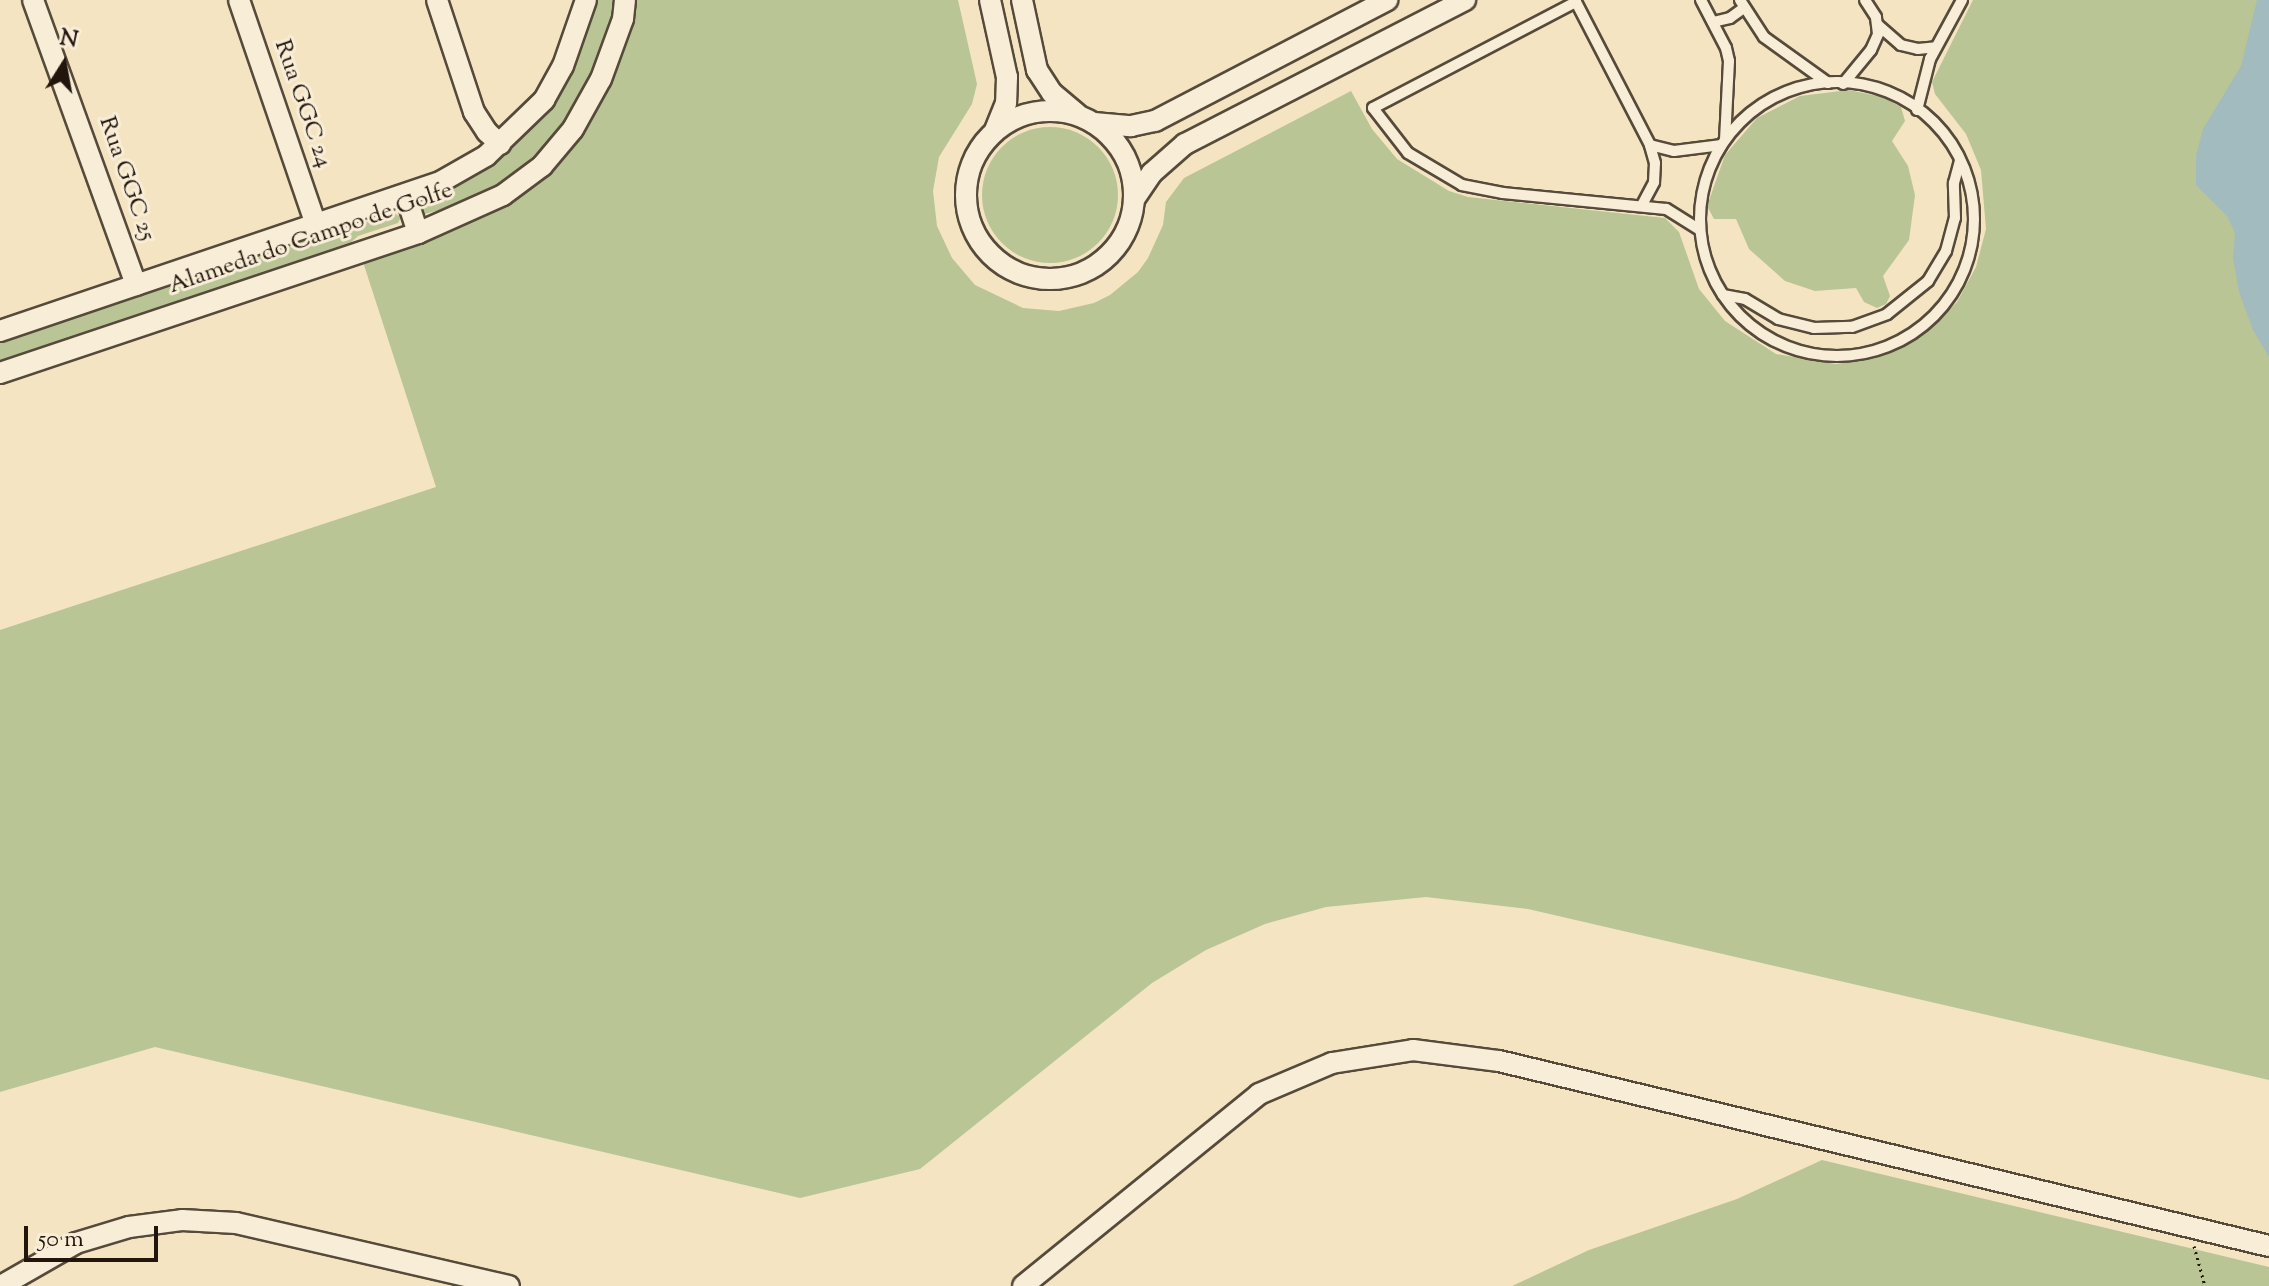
<!DOCTYPE html>
<html>
<head>
<meta charset="utf-8">
<style>
	body { margin:0 }
	#map { position:relative; width:2269px; height:1286px; overflow:hidden; background:#f4e4c2; font-family:"Sorts Mill Goudy",serif }
	div>[style] { position:absolute }
	[style*='--x'] { left:calc(var(--x)*1px); top:calc(var(--y)*1px); width:calc(var(--w)*1px); rotate:calc(var(--a)*1deg) }
	.green>* { inset:0; background:#b9c595 }
	.round { border-radius:50% }
	.water>* { inset:0; background:#a2bbbe }
	.path>* { height:3px; margin-top:-1.5px; transform-origin:0; background:repeating-linear-gradient(90deg,#22160c 0 2px,transparent 0 6px) }
	.roads { filter:drop-shadow(2px 0 #564a3a) drop-shadow(-2px 0 #564a3a) drop-shadow(0 2px #564a3a) drop-shadow(0 -2px #564a3a) }
	.lane>* { height:10px; margin:-5px; padding:0 5px; transform-origin:5px; border-radius:5px; background:#f8edd7 }
	.lane>.ring { margin:-5px; padding:0; box-sizing:content-box; background:none; border:10px solid #f8edd7; border-radius:50% }
	.street>* { height:20px; margin:-10px; padding:0 10px; transform-origin:10px; border-radius:10px; background:#f8edd7 }
	.street>.ring { margin:-10px; padding:0; box-sizing:content-box; background:none; border:20px solid #f8edd7; border-radius:50% }
	span { translate:-50% -50%; white-space:nowrap; text-align:center; line-height:1.15; -webkit-text-stroke:6px #f8edd7; paint-order:stroke }
	.street-label { font-size:24px; color:#22160c }
	.north { position:absolute; left:24px; top:24px; width:80px; height:80px; -webkit-text-stroke:6px #f8edd7; paint-order:stroke; rotate:11deg; font-size:22px; font-weight:700; line-height:32px; text-align:center; color:#22160c }
	.north::after { content:''; display:block; margin:auto; width:28px; height:36px; background:#22160c; clip-path:polygon(50% 0,100% 100%,50% 72%,0 100%) }
	.scale { position:absolute; left:24px; top:1226px; width:134px; height:36px; box-sizing:border-box; border:4px solid #22160c; border-top:0; padding-left:10px; font-size:24px; line-height:28px; white-space:nowrap; color:#22160c; -webkit-text-stroke:6px #f8edd7; paint-order:stroke }
</style>
</head>
<body>
<div id="map">
	<div class="green">
		<div style="clip-path:polygon(592px 0,618px 0,612px 25px,595px 72px,555px 135px,519px 170px,477px 199px,425px 214px,419px 211px,420px 204px,448px 192px,496px 160px,531px 127px,546px 108px)"></div>
		<div style="clip-path:polygon(635px 0,958px 0,977px 84px,972px 104px,939px 157px,933px 191px,937px 226px,952px 258px,975px 285px,1023px 308px,1059px 311px,1094px 303px,1110px 295px,1138px 272px,1148px 258px,1163px 225px,1166px 202px,1184px 178px,1351px 91px,1372px 129px,1397px 159px,1449px 191px,1468px 197px,1665px 218px,1679px 232px,1699px 289px,1725px 321px,1776px 354px,1836px 364px,1876px 358px,1929px 330px,1957px 302px,1976px 267px,1986px 229px,1981px 170px,1966px 134px,1935px 94px,1932px 82px,1973px 0,2269px 0,2269px 1080px,1528px 909px,1426px 897px,1326px 907px,1265px 924px,1206px 950px,1152px 983px,920px 1169px,800px 1198px,155px 1047px,0 1092px,0 630px,436px 487px,363px 262px,448px 233px,498px 207px,609px 82px,620px 56px)"></div>
		<div style="clip-path:polygon(1849px 90px,1882px 97px,1901px 107px,1905px 121px,1892px 141px,1908px 166px,1915px 195px,1909px 240px,1883px 276px,1890px 296px,1886px 304px,1877px 308px,1864px 302px,1856px 288px,1815px 291px,1785px 281px,1749px 249px,1736px 219px,1714px 219px,1707px 206px,1725px 155px,1757px 118px,1800px 96px)"></div>
		<div class="round" style="left:982px;top:127px;width:136px;height:136px"></div>
		<div style="clip-path:polygon(394px 213px,401px 217px,398px 223px,358px 236px,346px 247px,0 362px,0 338px,330px 228px,354px 226px)"></div>
		<div style="clip-path:polygon(1822px 1160px,2269px 1267px,2269px 1286px,1512px 1286px,1589px 1250px,1737px 1199px)"></div>
	</div>
	<div class="water">
		<div style="clip-path:polygon(2257px 0,2269px 0,2269px 357px,2253px 330px,2239px 292px,2233px 258px,2235px 233px,2227px 216px,2196px 185px,2196px 155px,2203px 129px,2241px 66px)"></div>
	</div>
	<div class="path">
		<div style="--x:2194;--y:1246;--w:41;--a:74.6"></div>
	</div>
	<div class="roads">
		<div class="lane">
			<div style="--x:1701;--y:0;--w:54;--a:62.5"></div>
			<div style="--x:1726;--y:48;--w:13;--a:77"></div>
			<div style="--x:1729;--y:61;--w:78;--a:92.9"></div>
			<div style="--x:1740;--y:0;--w:44;--a:57"></div>
			<div style="--x:1764;--y:37;--w:79;--a:35.7"></div>
			<div style="--x:1713;--y:22;--w:17;--a:-13"></div>
			<div style="--x:1730;--y:18;--w:17;--a:-36"></div>
			<div style="--x:1878;--y:25;--w:30;--a:41"></div>
			<div style="--x:1901;--y:45;--w:17;--a:13"></div>
			<div style="--x:1918;--y:49;--w:18;--a:-6"></div>
			<div class="ring" style="left:1700px;top:82px;width:264px;height:264px"></div>
			<div style="--x:1843;--y:84;--w:44;--a:-50.5"></div>
			<div style="--x:1871;--y:50;--w:17;--a:-66"></div>
			<div style="--x:1878;--y:34;--w:17;--a:-97"></div>
			<div style="--x:1876;--y:17;--w:20;--a:-123"></div>
			<div style="--x:1917;--y:110;--w:53;--a:-75.7"></div>
			<div style="--x:1930;--y:59;--w:67;--a:-61.5"></div>
			<div style="--x:1642;--y:205;--w:26;--a:-62"></div>
			<div style="--x:1654;--y:182;--w:19;--a:-87"></div>
			<div style="--x:1655;--y:163;--w:19;--a:-106"></div>
			<div style="--x:1700;--y:230;--w:40;--a:-148"></div>
			<div style="--x:1666;--y:209;--w:164;--a:-174.4"></div>
			<div style="--x:1503;--y:193;--w:42;--a:-169"></div>
			<div style="--x:1462;--y:185;--w:63;--a:-149.3"></div>
			<div style="--x:1408;--y:153;--w:57;--a:-127.9"></div>
			<div style="--x:1373;--y:108;--w:229;--a:-27.6"></div>
			<div style="--x:1576;--y:2;--w:161;--a:62.6"></div>
			<div style="--x:1650;--y:145;--w:25;--a:14"></div>
			<div style="--x:1674;--y:151;--w:48;--a:-7.1"></div>
			<div style="--x:1723;--y:295;--w:22;--a:10"></div>
			<div style="--x:1745;--y:299;--w:39;--a:31"></div>
			<div style="--x:1778;--y:319;--w:37;--a:14"></div>
			<div style="--x:1814;--y:328;--w:38;--a:-2"></div>
			<div style="--x:1852;--y:327;--w:37;--a:-20"></div>
			<div style="--x:1887;--y:314;--w:53;--a:-38.8"></div>
			<div style="--x:1928;--y:281;--w:35;--a:-59"></div>
			<div style="--x:1946;--y:251;--w:34;--a:-75"></div>
			<div style="--x:1955;--y:218;--w:35;--a:-92"></div>
			<div style="--x:1954;--y:183;--w:23;--a:-75"></div>
		</div>
		<div class="street">
			<div style="--x:33;--y:0;--w:303;--a:70.1"></div>
			<div style="--x:239;--y:0;--w:238;--a:71.1"></div>
			<div style="--x:437;--y:0;--w:118;--a:71.7"></div>
			<div style="--x:474;--y:112;--w:24;--a:57"></div>
			<div style="--x:487;--y:132;--w:18;--a:43"></div>
			<div style="--x:990;--y:0;--w:79;--a:77.6"></div>
			<div style="--x:1007;--y:77;--w:26;--a:92"></div>
			<div style="--x:1006;--y:103;--w:31;--a:112"></div>
			<div style="--x:1022;--y:0;--w:72;--a:77.9"></div>
			<div style="--x:1037;--y:70;--w:27;--a:57"></div>
			<div style="--x:1052;--y:93;--w:33;--a:40"></div>
			<div class="ring" style="left:966px;top:111px;width:148px;height:148px"></div>
			<div style="--x:1094;--y:123;--w:37;--a:5"></div>
			<div style="--x:1131;--y:126;--w:25;--a:-12"></div>
			<div style="--x:1155;--y:121;--w:262;--a:-27.5"></div>
			<div style="--x:406;--y:196;--w:39;--a:72"></div>
			<div style="--x:1135;--y:198;--w:30;--a:-56"></div>
			<div style="--x:1152;--y:173;--w:44;--a:-41.3"></div>
			<div style="--x:1185;--y:144;--w:315;--a:-27.2"></div>
			<div style="--x:0;--y:331;--w:467;--a:-18.7"></div>
			<div style="--x:442;--y:181;--w:51;--a:-29.6"></div>
			<div style="--x:486;--y:156;--w:81;--a:-44"></div>
			<div style="--x:544;--y:100;--w:39;--a:-61"></div>
			<div style="--x:563;--y:66;--w:70;--a:-70.8"></div>
			<div style="--x:0;--y:373;--w:441;--a:-18.5"></div>
			<div style="--x:418;--y:233;--w:93;--a:-24.1"></div>
			<div style="--x:503;--y:195;--w:49;--a:-36.6"></div>
			<div style="--x:542;--y:166;--w:48;--a:-50"></div>
			<div style="--x:573;--y:129;--w:57;--a:-60.8"></div>
			<div style="--x:601;--y:79;--w:64;--a:-69.9"></div>
			<div style="--x:623;--y:19;--w:19;--a:-84"></div>
			<div style="--x:1;--y:1286;--w:86;--a:-29.8"></div>
			<div style="--x:76;--y:1243;--w:55;--a:-16.8"></div>
			<div style="--x:129;--y:1227;--w:53;--a:-7.5"></div>
			<div style="--x:182;--y:1220;--w:54;--a:3.2"></div>
			<div style="--x:236;--y:1223;--w:280;--a:13"></div>
			<div style="--x:1023;--y:1286;--w:304;--a:-39.1"></div>
			<div style="--x:1259;--y:1094;--w:79;--a:-23"></div>
			<div style="--x:1332;--y:1063;--w:82;--a:-9.1"></div>
			<div style="--x:1413;--y:1050;--w:87;--a:7.3"></div>
			<div style="--x:1499;--y:1061;--w:792;--a:13.51"></div>
		</div>
	</div>
	<div class="street-label">
		<span style="left:302px;top:104px;rotate:71deg">Rua GGC 24</span>
		<span style="left:126px;top:179px;rotate:71deg">Rua GGC 25</span>
		<span style="left:311px;top:239px;rotate:-19deg">Alameda do Campo de Golfe</span>
	</div>
	<div class="north">N</div>
	<div class="scale">50 m</div>
</div>
</body>
</html>
